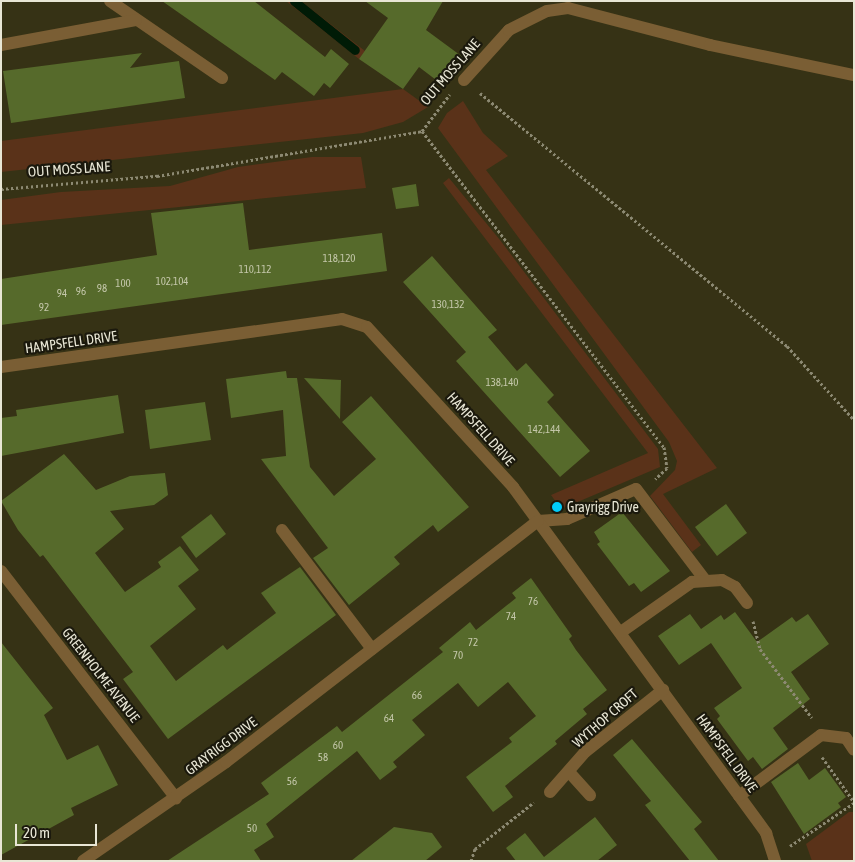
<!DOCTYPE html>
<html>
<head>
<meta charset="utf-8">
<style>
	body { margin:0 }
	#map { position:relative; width:855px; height:862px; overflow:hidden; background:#363215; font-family:"Asap Condensed",sans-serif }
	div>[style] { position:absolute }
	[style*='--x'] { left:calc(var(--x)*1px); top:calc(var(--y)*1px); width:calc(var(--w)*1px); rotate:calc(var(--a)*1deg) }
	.green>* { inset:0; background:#5a3219 }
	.stream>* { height:9px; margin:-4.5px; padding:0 4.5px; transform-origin:4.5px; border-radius:4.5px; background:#001b06 }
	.building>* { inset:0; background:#566a2b }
	.path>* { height:3px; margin-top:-1.5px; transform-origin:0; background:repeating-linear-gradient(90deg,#8c8972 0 2.5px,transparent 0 5px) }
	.lane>* { height:12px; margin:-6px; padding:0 6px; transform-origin:6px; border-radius:6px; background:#7a5e34 }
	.street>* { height:12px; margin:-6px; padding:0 6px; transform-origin:6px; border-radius:6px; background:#7a5e34 }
	.dots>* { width:14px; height:14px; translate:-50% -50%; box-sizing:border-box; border:2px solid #1b190d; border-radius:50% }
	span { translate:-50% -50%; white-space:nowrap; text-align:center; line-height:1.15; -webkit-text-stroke:4.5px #1b190d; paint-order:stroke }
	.number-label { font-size:11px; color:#c4c7aa }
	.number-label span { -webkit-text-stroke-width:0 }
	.street-label { font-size:14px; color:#e8e6d5 }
	.poi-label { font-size:14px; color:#e8e6d5 }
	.left { translate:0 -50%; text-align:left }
	.frame { position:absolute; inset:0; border:2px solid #e8e6d5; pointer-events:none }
	.scale { position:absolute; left:15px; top:824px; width:82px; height:22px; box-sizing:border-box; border:2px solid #e8e6d5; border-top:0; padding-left:6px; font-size:15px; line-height:18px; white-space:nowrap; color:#e8e6d5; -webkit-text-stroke:4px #1b190d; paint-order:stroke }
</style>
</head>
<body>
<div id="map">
	<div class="green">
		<div style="clip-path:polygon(286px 1px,301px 1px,365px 51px,359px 59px)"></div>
		<div style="clip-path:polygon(403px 89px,428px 107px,403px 122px,363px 133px,1px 172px,1px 141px)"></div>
		<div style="clip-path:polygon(463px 101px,483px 133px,508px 156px,486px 170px,717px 468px,663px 494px,701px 545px,692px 552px,650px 496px,675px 470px,677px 461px,669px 442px,438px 128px,447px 113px)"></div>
		<div style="clip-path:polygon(312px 157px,361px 157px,366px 188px,1px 225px,1px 200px,61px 192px,170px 186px,238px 167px)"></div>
		<div style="clip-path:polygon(449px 178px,500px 240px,658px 449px,660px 467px,561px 509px,551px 495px,648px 453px,443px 183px)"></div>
		<div style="clip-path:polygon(849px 812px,854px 812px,854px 861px,812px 861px,806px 844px)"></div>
	</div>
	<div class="stream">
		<div style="--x:294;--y:1;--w:78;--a:38.8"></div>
	</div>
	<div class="building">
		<div style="clip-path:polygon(162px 1px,254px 1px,325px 57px,331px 49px,349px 64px,330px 88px,324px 83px,314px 96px,282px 72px,275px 80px)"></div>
		<div style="clip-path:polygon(365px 1px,443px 1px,426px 30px,464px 58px,444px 86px,419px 67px,403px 89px,359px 59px,388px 18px)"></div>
		<div style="clip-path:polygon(142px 53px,130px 68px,179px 61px,185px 98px,11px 123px,3px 71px)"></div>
		<div style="clip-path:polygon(416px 184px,419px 206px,396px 209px,392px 188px)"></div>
		<div style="clip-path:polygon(243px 203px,249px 250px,382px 233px,387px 271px,1px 325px,1px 279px,157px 255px,151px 213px)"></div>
		<div style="clip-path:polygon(432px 256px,497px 330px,488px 337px,517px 371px,526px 363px,554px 395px,547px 402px,590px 451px,560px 477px,456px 361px,466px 352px,403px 282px)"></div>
		<div style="clip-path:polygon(286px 371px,287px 378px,297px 378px,310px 467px,334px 496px,376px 459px,342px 422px,371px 396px,469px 507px,438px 532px,433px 525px,394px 557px,400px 564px,349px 605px,313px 558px,328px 548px,261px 459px,286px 456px,283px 410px,231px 418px,226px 379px)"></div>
		<div style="clip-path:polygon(304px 378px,341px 380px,340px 419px)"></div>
		<div style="clip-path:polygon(118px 395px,124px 433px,1px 456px,1px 418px,17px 416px,16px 410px)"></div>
		<div style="clip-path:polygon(205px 402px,211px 440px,150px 449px,145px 410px)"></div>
		<div style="clip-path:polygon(64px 454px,96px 490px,130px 476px,165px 473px,168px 495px,154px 505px,110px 511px,124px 529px,95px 553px,125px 592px,161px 567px,158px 562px,180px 546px,199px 570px,178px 586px,196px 609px,150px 646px,176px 681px,223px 645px,227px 650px,276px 613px,261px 593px,300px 567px,336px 615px,168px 739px,123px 679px,133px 672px,43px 555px,40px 557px,18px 530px,1px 501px)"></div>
		<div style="clip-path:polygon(726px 504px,747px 533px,717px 556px,695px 527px)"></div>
		<div style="clip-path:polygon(622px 512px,670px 571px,641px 592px,634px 583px,629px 586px,597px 544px,600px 542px,594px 532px)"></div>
		<div style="clip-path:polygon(211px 514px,226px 534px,196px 558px,181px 537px)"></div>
		<div style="clip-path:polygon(531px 578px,572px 636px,569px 639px,576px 650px,607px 690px,583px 709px,587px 714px,555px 741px,557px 744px,505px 786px,513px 797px,493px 812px,466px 777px,512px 742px,509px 738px,536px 716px,508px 682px,478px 707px,458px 683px,412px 720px,425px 735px,393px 762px,397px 767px,380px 780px,357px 751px,266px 824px,274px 837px,254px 850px,261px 861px,167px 861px,269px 794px,261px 783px,337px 726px,342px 732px,443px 652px,439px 648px,470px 622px,476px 630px,516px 598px,512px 593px)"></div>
		<div style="clip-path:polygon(735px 612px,757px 642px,792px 617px,796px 622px,808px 614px,829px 644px,791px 672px,810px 699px,773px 728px,788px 749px,762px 769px,753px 757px,748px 761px,717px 719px,720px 716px,714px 708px,742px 688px,711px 643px,679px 665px,658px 636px,690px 614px,701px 629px,721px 615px,724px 620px)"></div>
		<div style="clip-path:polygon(1px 642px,53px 708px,44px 715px,67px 760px,98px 745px,118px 785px,71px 808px,74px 815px,1px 855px)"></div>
		<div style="clip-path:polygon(632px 739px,702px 822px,694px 829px,719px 861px,690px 861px,645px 805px,651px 801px,613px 755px)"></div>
		<div style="clip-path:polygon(798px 763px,809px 780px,825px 768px,846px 797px,838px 803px,841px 807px,804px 834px,771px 782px)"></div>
		<div style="clip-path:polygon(595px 817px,617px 845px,597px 861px,516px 861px,506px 848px,525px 833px,544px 857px)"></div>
		<div style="clip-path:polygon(394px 827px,432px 833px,442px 847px,425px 861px,351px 861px)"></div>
	</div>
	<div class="path">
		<div style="--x:480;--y:93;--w:398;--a:39.5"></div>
		<div style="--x:787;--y:346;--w:100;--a:47.8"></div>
		<div style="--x:422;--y:131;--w:398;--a:52.6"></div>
		<div style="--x:664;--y:447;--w:21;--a:82"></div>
		<div style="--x:667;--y:468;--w:16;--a:137"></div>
		<div style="--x:1;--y:189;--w:157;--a:-4.8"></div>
		<div style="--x:157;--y:176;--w:269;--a:-9.6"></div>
		<div style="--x:422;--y:131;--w:46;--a:-52.9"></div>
		<div style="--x:753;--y:621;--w:29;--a:76"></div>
		<div style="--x:760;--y:649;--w:86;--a:53"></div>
		<div style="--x:822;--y:757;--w:55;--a:54.6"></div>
		<div style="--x:790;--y:846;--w:77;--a:-33.9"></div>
		<div style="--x:471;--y:861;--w:13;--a:-72"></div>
		<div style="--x:475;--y:849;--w:75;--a:-38.5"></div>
	</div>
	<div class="lane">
		<div style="--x:110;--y:1;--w:136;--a:34.5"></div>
		<div style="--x:1;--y:45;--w:137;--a:-10.5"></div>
		<div style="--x:464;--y:80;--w:67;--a:-48"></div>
		<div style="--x:509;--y:30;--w:42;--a:-26.6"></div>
		<div style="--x:547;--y:11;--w:21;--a:-8"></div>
		<div style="--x:568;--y:8;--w:147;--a:14.6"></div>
		<div style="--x:710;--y:45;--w:147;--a:11.8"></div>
		<div style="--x:538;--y:521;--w:29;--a:-4"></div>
		<div style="--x:567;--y:519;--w:75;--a:-23.5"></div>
		<div style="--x:636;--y:489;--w:114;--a:52.8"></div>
		<div style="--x:282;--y:530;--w:149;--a:52.9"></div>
	</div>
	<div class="street">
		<div style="--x:1;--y:367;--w:344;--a:-8"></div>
		<div style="--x:342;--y:319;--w:26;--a:18"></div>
		<div style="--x:367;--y:327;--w:217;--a:47.6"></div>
		<div style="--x:513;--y:487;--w:429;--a:53.8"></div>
		<div style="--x:766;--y:833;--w:29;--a:72"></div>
		<div style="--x:1;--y:571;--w:287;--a:52.4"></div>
		<div style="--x:621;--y:632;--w:87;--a:-35.2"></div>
		<div style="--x:692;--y:582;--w:30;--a:-4"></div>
		<div style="--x:722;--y:580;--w:15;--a:28"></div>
		<div style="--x:735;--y:587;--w:20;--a:53"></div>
		<div style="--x:570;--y:773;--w:30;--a:48"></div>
		<div style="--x:550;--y:792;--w:53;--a:-48.8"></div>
		<div style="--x:585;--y:752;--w:100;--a:-38.5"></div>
		<div style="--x:739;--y:796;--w:102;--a:-36.6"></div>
		<div style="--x:821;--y:735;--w:25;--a:7"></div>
		<div style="--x:846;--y:738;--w:14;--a:56"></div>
		<div style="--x:83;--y:861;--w:174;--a:-34.7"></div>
		<div style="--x:226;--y:762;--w:394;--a:-37.7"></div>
	</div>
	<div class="dots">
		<div style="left:557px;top:507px;background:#00cbf9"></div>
	</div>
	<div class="number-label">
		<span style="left:339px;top:258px">118,120</span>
		<span style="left:255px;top:269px">110,112</span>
		<span style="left:172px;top:281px">102,104</span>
		<span style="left:123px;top:283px">100</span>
		<span style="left:102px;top:288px">98</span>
		<span style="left:81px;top:291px">96</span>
		<span style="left:62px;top:293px">94</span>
		<span style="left:448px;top:304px">130,132</span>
		<span style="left:44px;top:307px">92</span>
		<span style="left:502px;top:382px">138,140</span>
		<span style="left:544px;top:429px">142,144</span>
		<span style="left:533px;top:601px">76</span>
		<span style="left:511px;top:616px">74</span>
		<span style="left:473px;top:642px">72</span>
		<span style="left:458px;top:655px">70</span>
		<span style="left:417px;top:695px">66</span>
		<span style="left:389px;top:718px">64</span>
		<span style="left:338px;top:745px">60</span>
		<span style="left:323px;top:757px">58</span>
		<span style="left:292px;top:781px">56</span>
		<span style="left:252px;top:828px">50</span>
	</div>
	<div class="street-label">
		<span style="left:450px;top:72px;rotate:-49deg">OUT MOSS LANE</span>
		<span style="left:69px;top:169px;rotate:-4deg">OUT MOSS LANE</span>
		<span style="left:71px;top:342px;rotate:-8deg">HAMPSFELL DRIVE</span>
		<span style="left:481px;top:429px;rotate:48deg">HAMPSFELL DRIVE</span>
		<span style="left:101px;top:675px;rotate:52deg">GREENHOLME AVENUE</span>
		<span style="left:605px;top:718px;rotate:-41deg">WYTHOP CROFT</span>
		<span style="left:221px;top:746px;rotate:-37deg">GRAYRIGG DRIVE</span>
		<span style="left:727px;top:753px;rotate:54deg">HAMPSFELL DRIVE</span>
	</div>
	<div class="poi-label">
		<span class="left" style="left:567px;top:507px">Grayrigg Drive</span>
	</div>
	<div class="frame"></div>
	<div class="scale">20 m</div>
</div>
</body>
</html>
